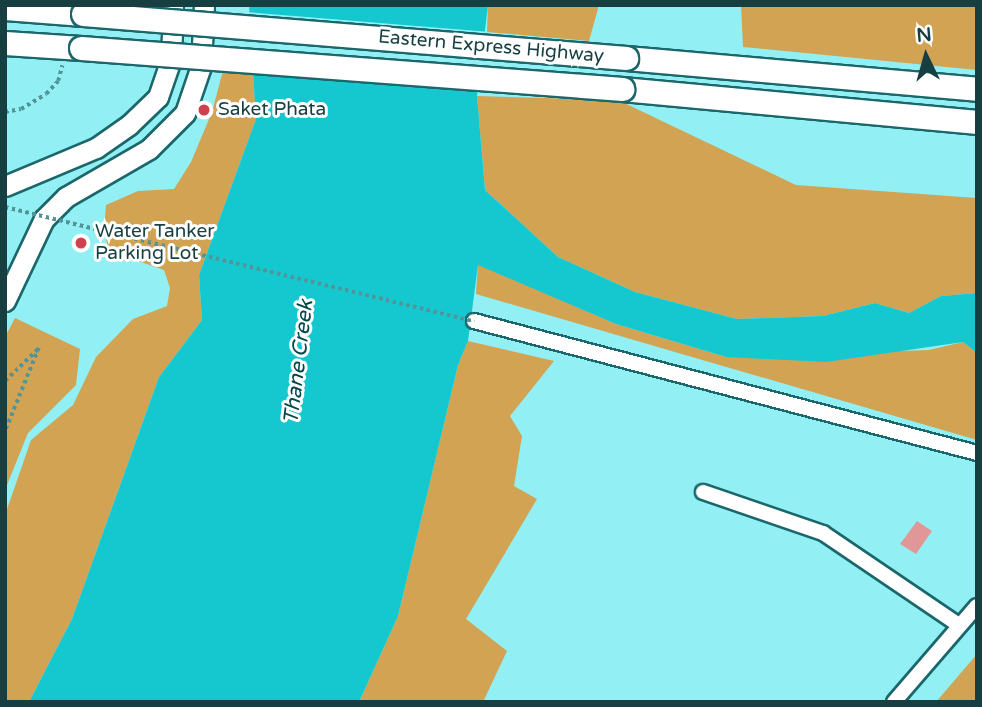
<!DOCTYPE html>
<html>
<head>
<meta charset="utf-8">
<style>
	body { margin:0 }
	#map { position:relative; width:982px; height:707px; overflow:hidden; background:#92f0f4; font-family:"Varela Round",sans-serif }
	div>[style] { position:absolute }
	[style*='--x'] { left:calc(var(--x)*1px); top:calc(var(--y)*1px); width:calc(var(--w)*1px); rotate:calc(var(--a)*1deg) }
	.green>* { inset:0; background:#d1a353 }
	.water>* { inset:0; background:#15c7ce }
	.pier>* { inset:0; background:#92f0f4 }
	.building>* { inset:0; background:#e19797 }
	.path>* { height:3.5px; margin-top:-1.75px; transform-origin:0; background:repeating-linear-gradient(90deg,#529497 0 3.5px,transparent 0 7px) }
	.roads { filter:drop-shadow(2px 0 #1b676b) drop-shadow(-2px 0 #1b676b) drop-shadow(0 2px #1b676b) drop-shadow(0 -2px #1b676b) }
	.minor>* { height:14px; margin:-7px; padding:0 7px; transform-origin:7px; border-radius:7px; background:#fff }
	.secondary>* { height:19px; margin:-9.5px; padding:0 9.5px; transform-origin:9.5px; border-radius:9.5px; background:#fff }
	.trunk>* { height:23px; margin:-11.5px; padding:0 11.5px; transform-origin:11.5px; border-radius:11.5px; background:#fff }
	.path-bridge>* { height:3.5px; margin-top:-1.75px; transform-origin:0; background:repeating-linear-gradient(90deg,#529497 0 3.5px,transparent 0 7px) }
	.bridges { filter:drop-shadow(2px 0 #1b676b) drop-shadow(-2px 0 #1b676b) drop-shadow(0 2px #1b676b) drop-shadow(0 -2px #1b676b) }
	.trunk-bridge>* { height:23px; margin:-11.5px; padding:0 11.5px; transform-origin:11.5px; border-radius:11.5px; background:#fff }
	.dots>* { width:19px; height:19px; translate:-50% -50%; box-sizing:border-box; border:4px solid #fefefe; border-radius:50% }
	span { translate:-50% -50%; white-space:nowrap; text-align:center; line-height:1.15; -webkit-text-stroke:6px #fefefe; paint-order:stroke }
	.street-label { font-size:19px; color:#173f41 }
	.poi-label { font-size:19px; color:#173f41 }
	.left { translate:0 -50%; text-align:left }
	.water-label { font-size:21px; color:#00474a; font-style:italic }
	.frame { position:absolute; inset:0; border:7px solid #173f41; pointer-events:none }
	.north { position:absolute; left:891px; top:21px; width:70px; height:70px; -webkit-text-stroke:5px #fefefe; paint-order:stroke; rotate:355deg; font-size:19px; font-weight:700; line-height:28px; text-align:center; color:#173f41 }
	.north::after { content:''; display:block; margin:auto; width:24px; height:32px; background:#173f41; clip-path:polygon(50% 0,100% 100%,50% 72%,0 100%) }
</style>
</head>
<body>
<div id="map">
	<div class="green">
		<div style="clip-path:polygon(488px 5px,599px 5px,589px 41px,487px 32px)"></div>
		<div style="clip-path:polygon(741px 5px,977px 5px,977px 70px,743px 47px)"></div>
		<div style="clip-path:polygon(224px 67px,253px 69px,256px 119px,199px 275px,202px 320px,159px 377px,72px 619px,29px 702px,5px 702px,5px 515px,31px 440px,73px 405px,96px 357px,133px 319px,167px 306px,170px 288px,164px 270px,138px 261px,111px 261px,104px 230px,106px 205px,138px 191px,174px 189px,191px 162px,212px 112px)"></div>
		<div style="clip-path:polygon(477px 96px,618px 100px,796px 185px,977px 198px,977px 293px,941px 296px,909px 313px,875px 303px,823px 316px,737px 319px,635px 292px,558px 257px,485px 190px)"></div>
		<div style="clip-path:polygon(478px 264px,616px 324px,726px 357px,929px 350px,963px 342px,977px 353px,977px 440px,476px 294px)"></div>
		<div style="clip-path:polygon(15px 318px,80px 349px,76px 385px,28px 433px,5px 490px,5px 337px)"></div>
		<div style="clip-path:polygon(468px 341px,554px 361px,510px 416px,522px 436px,514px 486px,537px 499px,466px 619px,507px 651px,483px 702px,359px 702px,398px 616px,458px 365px)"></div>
		<div style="clip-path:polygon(977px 654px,977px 702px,936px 702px)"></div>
	</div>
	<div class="water">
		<div style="clip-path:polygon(249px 5px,488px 5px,477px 96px,485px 190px,558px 257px,635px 292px,737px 319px,823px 316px,875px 303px,909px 313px,941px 296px,977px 293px,977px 353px,963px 342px,826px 362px,726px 357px,616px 324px,478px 265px,468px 341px,458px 365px,398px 616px,359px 702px,29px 702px,72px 619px,159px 377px,202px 320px,199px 275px,256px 119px)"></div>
	</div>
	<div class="pier">
		<div style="clip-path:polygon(246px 12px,490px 32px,482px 88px,249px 69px)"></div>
	</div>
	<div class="building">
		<div style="clip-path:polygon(917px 521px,932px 531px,916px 554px,900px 544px)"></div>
	</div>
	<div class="path">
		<div style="--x:5;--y:112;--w:16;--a:-11"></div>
		<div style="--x:21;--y:109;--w:29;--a:-31"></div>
		<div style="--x:46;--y:94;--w:18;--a:-47"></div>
		<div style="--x:58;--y:81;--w:16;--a:-75"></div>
		<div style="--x:5;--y:381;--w:47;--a:-44.1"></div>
		<div style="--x:39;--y:348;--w:91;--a:112"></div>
	</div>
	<div class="roads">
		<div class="minor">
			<div style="--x:474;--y:321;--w:520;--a:14.7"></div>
			<div style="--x:703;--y:492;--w:127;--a:18.9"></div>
			<div style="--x:823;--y:533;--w:164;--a:34.1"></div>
			<div style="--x:894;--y:702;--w:127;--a:-49.2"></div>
		</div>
		<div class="secondary">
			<div style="--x:5;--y:186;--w:99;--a:-22.7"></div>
			<div style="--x:96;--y:148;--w:40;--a:-34.9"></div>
			<div style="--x:129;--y:125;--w:40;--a:-44"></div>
			<div style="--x:158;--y:97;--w:39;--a:-71"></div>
			<div style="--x:171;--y:60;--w:55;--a:-87.9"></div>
			<div style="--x:5;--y:301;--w:91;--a:-64.6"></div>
			<div style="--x:44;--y:219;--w:31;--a:-45"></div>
			<div style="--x:66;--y:197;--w:96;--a:-30"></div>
			<div style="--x:149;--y:149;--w:51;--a:-45"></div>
			<div style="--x:185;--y:113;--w:50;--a:-71.2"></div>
			<div style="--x:201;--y:66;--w:61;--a:-87.2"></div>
		</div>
		<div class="trunk">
			<div style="--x:5;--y:8;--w:78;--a:4.4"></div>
			<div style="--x:5;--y:43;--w:76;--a:3.8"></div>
			<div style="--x:626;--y:58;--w:352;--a:5"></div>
			<div style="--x:622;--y:89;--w:357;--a:5.3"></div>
		</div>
	</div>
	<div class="path-bridge">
		<div style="--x:5;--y:207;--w:483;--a:13.7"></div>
	</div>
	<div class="bridges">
		<div class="trunk-bridge">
			<div style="--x:83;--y:14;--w:545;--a:4.63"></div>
			<div style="--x:81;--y:48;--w:543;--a:4.33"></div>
		</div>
	</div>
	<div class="dots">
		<div style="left:204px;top:110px;background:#d1404e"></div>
		<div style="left:81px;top:243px;background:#d1404e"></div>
	</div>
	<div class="street-label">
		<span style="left:491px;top:47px;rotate:5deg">Eastern Express Highway</span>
	</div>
	<div class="poi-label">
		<span class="left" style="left:218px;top:110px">Saket Phata</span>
		<span class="left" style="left:95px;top:243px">Water Tanker<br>Parking Lot</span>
	</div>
	<div class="water-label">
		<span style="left:299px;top:362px;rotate:-83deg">Thane Creek</span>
	</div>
	<div class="frame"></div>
	<div class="north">N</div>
</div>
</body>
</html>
